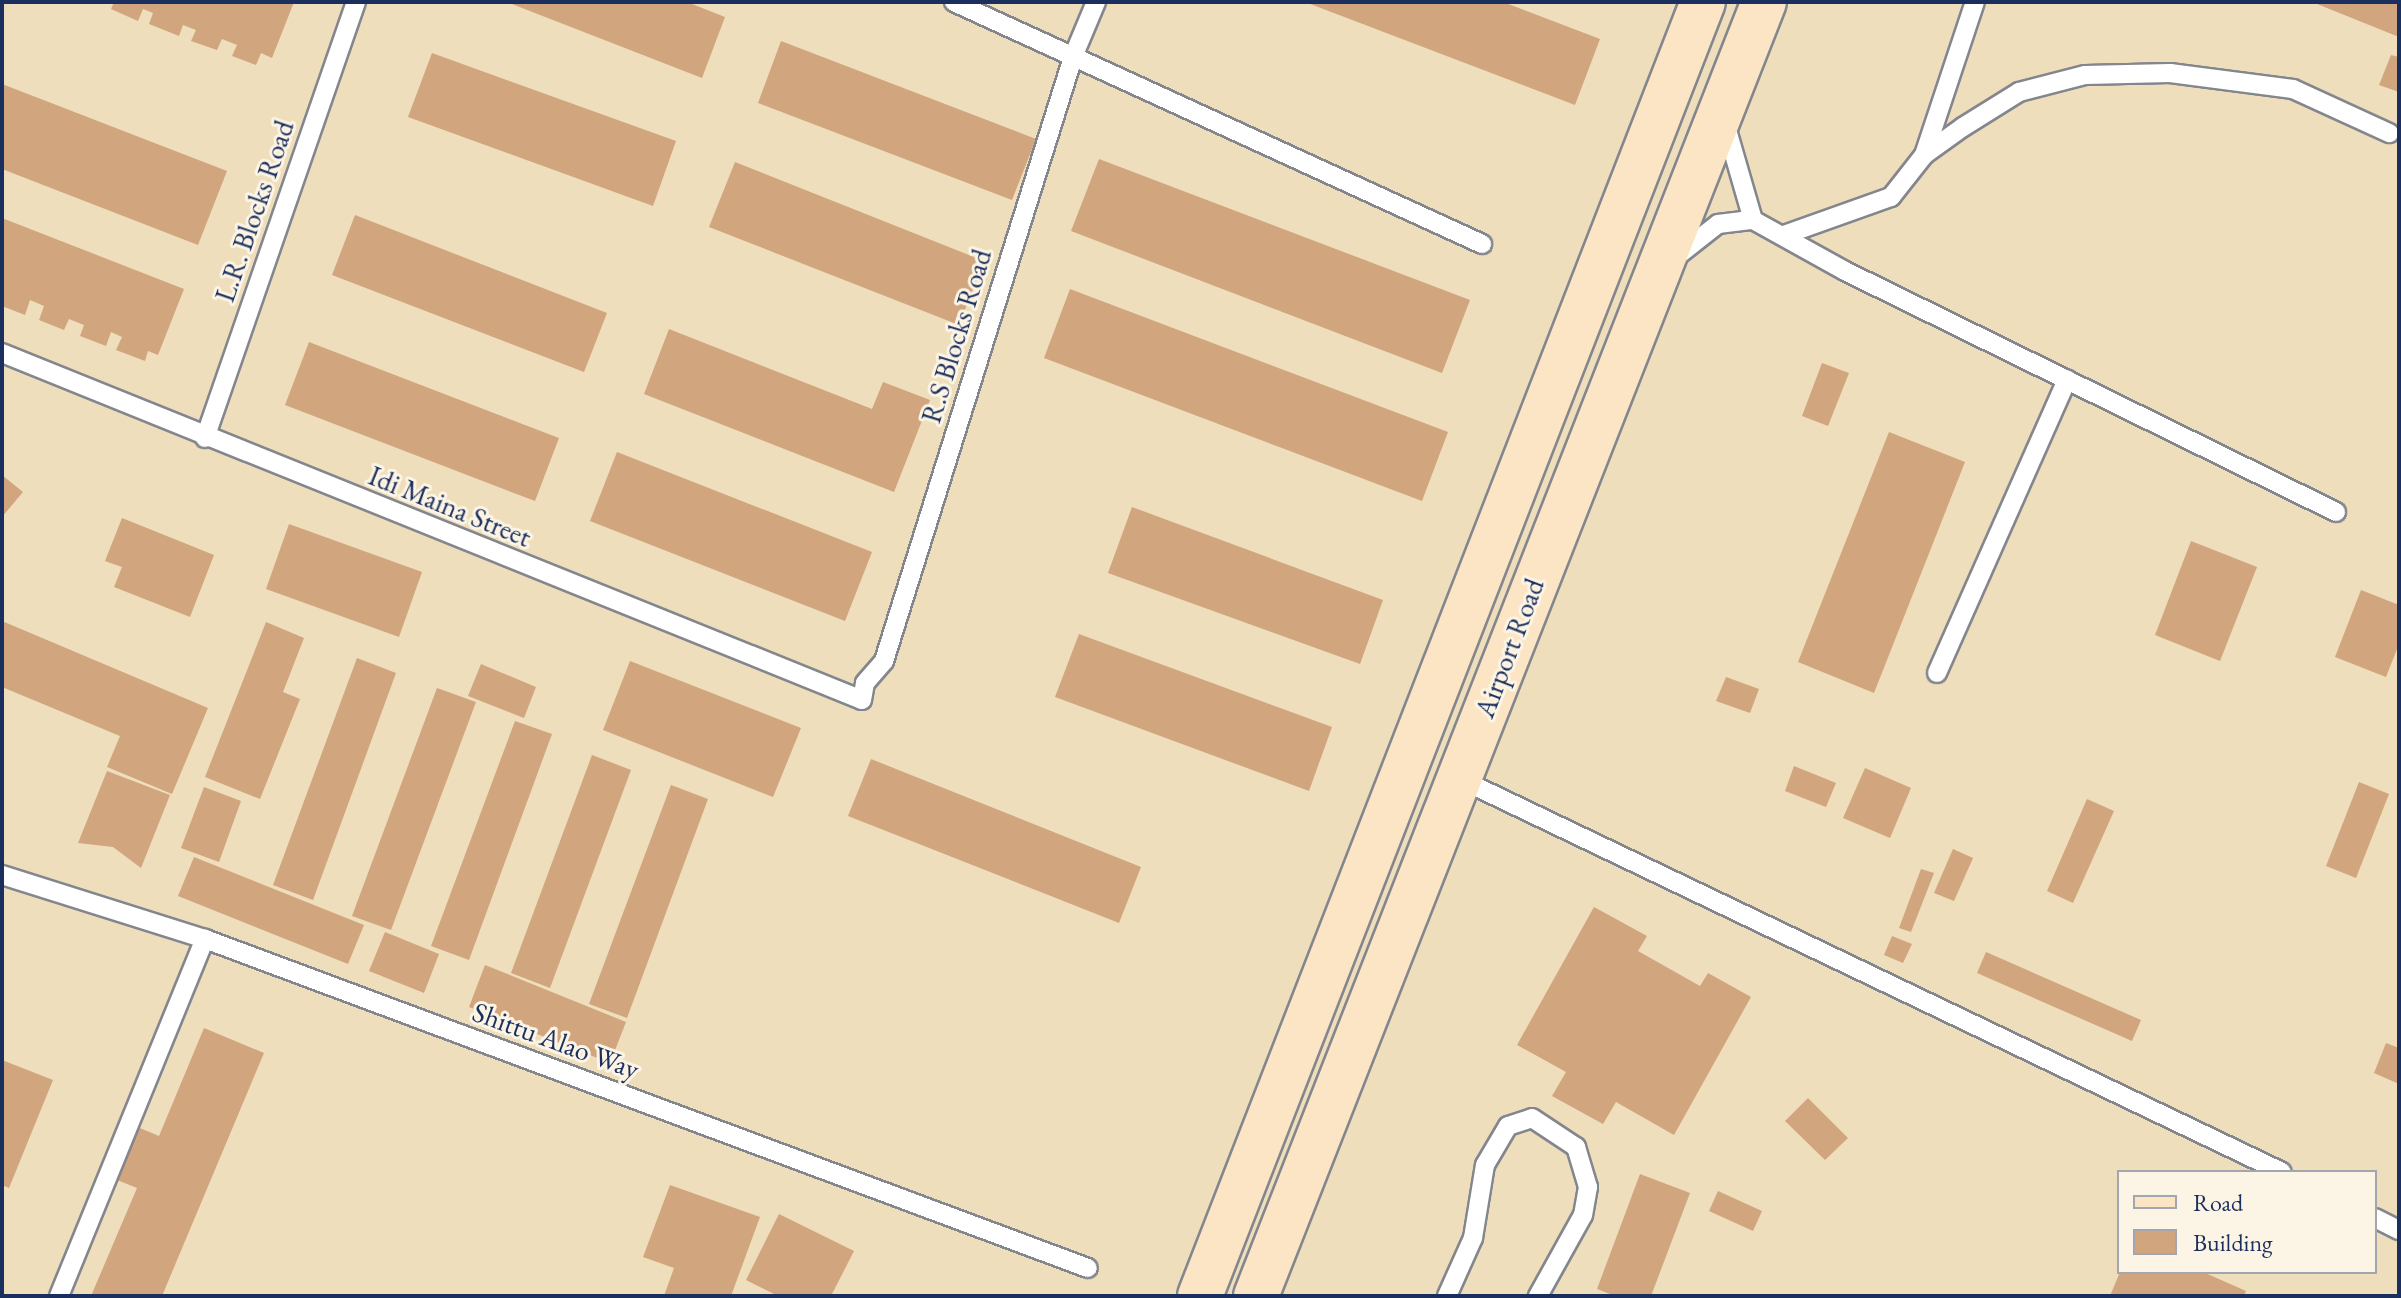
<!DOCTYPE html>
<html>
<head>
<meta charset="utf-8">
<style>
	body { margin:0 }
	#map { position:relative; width:2401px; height:1298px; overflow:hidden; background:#eedebc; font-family:"EB Garamond",serif }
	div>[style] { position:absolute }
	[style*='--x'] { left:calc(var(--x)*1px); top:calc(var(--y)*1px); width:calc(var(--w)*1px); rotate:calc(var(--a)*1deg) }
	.building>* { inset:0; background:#d1a57e }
	.roads { filter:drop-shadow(2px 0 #84868d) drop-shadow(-2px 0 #84868d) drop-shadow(0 2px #84868d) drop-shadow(0 -2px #84868d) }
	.lane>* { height:18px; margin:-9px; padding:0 9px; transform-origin:9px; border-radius:9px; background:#fff }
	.secondary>* { height:44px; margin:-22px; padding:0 22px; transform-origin:22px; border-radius:22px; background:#fce5c4 }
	span { translate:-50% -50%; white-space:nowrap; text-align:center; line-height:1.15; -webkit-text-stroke:6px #fcf5e5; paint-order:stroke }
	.street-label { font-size:28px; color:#1b2f5e }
	.frame { position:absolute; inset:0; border:4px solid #1b2f5e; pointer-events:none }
	.legend { position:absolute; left:2117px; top:1170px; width:260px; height:104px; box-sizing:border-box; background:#fcf5e5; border:2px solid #a2a6af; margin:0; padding:10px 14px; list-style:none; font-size:24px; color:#1b2f5e }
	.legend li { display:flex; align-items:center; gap:16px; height:40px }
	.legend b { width:40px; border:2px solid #a2a6af }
</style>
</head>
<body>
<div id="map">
	<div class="building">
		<div style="clip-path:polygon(114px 2px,294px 2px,272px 58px,261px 53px,256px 65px,232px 56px,237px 45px,222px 39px,217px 50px,191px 41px,196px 30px,183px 25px,179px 36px,149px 24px,153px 13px,143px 9px,138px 21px,111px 9px)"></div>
		<div style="clip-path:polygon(507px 2px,687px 2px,725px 17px,702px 78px)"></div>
		<div style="clip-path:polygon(1305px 2px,1503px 2px,1600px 39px,1575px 105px)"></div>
		<div style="clip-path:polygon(2312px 2px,2399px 2px,2399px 37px)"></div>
		<div style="clip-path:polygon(781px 41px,1036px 139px,1012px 200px,758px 103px)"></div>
		<div style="clip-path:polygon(432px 53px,676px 141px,653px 206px,408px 117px)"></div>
		<div style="clip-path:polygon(2391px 55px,2399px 57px,2399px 92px,2379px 85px)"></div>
		<div style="clip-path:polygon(2px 84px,227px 171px,198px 245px,2px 169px)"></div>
		<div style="clip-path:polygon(1099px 159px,1470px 300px,1442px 373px,1071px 231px)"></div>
		<div style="clip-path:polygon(735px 162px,984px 261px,959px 325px,709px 227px)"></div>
		<div style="clip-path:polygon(355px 215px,607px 313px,584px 372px,332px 275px)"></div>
		<div style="clip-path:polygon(2px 218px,184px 289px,158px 355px,148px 351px,145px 361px,116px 350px,122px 337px,111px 332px,106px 346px,80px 336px,84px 325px,69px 319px,64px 330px,39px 320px,44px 306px,30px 300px,25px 315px,2px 306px)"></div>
		<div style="clip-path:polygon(1070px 289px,1448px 432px,1422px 501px,1044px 358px)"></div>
		<div style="clip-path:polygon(669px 329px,872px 409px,883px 382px,930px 400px,894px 492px,644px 394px)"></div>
		<div style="clip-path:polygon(309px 342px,559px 438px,535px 501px,285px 405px)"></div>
		<div style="clip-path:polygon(1822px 363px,1849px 373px,1828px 426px,1802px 416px)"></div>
		<div style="clip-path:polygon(1889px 432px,1965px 462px,1874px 693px,1798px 662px)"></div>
		<div style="clip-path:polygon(617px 452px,872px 552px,845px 621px,590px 521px)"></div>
		<div style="clip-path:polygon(2px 475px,23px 492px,2px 517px)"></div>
		<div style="clip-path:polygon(1132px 507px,1383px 600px,1360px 664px,1108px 573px)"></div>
		<div style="clip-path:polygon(122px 518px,214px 555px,190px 617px,114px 587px,122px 567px,105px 561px)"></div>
		<div style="clip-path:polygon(289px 524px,422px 572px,399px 637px,266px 589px)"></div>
		<div style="clip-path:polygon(2191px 541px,2257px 567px,2220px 661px,2155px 635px)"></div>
		<div style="clip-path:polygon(2361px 590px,2399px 605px,2399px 644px,2386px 677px,2335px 657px)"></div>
		<div style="clip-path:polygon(2px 621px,208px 708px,172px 794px,107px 767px,120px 736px,2px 687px)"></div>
		<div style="clip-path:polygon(266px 622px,304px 638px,283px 692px,300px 699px,260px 799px,205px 777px)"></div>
		<div style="clip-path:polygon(1079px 634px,1332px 727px,1309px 791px,1055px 697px)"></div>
		<div style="clip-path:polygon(357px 658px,396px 673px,313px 900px,273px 885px)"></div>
		<div style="clip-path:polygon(630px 661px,801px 728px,773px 797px,603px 730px)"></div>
		<div style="clip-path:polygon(481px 664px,536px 687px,524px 718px,468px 696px)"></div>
		<div style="clip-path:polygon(1726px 677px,1759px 689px,1750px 713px,1716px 701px)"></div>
		<div style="clip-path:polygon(437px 688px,476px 702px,391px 930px,352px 916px)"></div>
		<div style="clip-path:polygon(515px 721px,552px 734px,469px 960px,431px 946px)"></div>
		<div style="clip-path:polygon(592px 755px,631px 770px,550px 988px,511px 973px)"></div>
		<div style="clip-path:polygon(871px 759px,1141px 867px,1119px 923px,848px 816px)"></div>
		<div style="clip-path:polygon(1794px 766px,1836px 783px,1826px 807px,1785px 791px)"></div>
		<div style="clip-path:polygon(1865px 768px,1911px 788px,1890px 838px,1843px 818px)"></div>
		<div style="clip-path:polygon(107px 771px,170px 795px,141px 868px,113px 847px,78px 843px)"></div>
		<div style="clip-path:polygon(2359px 782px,2389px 794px,2356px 878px,2326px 866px)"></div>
		<div style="clip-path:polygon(671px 785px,708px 799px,627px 1018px,589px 1004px)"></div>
		<div style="clip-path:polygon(204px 787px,241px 801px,219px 862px,181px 848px)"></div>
		<div style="clip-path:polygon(2087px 799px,2114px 811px,2073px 903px,2047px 891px)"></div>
		<div style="clip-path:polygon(1953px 849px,1973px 858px,1954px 901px,1934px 893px)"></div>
		<div style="clip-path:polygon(194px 857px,364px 925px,348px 964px,178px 896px)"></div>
		<div style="clip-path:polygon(1921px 869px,1934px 873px,1911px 932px,1899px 928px)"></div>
		<div style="clip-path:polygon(1594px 907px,1647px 936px,1638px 951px,1700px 986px,1708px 973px,1751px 997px,1674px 1135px,1616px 1102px,1603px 1124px,1552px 1096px,1566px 1072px,1517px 1045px)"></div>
		<div style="clip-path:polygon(385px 932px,439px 954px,424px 993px,369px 971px)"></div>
		<div style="clip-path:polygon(1892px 936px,1912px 944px,1903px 963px,1884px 955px)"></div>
		<div style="clip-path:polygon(1986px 952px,2141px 1020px,2132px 1041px,1977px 973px)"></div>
		<div style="clip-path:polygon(485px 965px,626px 1022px,610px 1063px,469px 1007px)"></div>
		<div style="clip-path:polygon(204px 1028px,264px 1053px,162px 1296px,91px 1296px,137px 1188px,112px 1178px,135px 1126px,159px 1136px)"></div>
		<div style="clip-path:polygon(2386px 1043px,2399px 1048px,2399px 1084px,2374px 1073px)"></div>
		<div style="clip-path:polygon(2px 1060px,53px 1080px,9px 1188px,2px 1185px)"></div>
		<div style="clip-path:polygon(1808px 1098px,1848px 1138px,1825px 1160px,1785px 1121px)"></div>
		<div style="clip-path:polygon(1640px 1174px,1690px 1193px,1651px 1296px,1615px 1296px,1597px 1289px)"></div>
		<div style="clip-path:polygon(670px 1185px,760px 1217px,731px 1296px,664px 1296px,674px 1268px,643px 1257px)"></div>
		<div style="clip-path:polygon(1718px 1191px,1762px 1211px,1753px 1231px,1709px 1211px)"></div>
		<div style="clip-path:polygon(779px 1214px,854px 1251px,831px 1296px,778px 1296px,746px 1280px)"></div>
		<div style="clip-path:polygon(2120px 1272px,2203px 1272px,2246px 1291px,2244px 1296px,2110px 1296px)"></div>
	</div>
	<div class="roads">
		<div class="lane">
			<div style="--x:954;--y:2;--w:581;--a:24.62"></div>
			<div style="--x:1725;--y:123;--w:101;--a:73.9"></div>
			<div style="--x:1924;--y:155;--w:161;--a:-71.6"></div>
			<div style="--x:1784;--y:235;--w:114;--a:-19.6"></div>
			<div style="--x:1891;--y:197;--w:53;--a:-51.8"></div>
			<div style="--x:1924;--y:155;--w:48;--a:-35.7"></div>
			<div style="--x:1963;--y:127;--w:66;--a:-32"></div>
			<div style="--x:2019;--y:92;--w:68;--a:-14.4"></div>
			<div style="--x:2085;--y:75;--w:85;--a:-1.3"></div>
			<div style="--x:2170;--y:73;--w:124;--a:7.4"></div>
			<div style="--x:2293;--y:89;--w:106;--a:24.6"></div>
			<div style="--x:1676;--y:257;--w:53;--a:-38.2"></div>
			<div style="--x:1718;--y:224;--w:35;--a:-7"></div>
			<div style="--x:1753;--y:220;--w:105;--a:29"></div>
			<div style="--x:1845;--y:271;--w:547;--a:26.14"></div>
			<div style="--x:2;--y:353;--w:927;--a:21.97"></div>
			<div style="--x:862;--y:700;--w:17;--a:-80"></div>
			<div style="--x:865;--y:683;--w:29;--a:-49"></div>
			<div style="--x:884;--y:661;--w:633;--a:-72.62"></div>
			<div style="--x:1073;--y:57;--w:60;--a:-67.3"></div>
			<div style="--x:205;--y:438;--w:461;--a:-70.9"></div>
			<div style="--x:1937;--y:673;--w:321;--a:-66.1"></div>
			<div style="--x:1458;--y:778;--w:913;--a:25.56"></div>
			<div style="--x:2;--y:875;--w:213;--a:17.5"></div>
			<div style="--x:205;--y:939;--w:942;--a:20.44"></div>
			<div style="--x:2375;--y:1218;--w:27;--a:27"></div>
			<div style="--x:59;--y:1296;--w:386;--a:-67.8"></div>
			<div style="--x:1447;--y:1296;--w:64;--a:-65.9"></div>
			<div style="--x:1473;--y:1238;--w:74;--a:-80.7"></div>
			<div style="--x:1485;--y:1165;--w:45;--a:-59.5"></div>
			<div style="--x:1508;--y:1126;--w:25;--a:-18"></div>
			<div style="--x:1532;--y:1118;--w:53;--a:33.4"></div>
			<div style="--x:1576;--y:1147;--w:42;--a:73.3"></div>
			<div style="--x:1588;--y:1187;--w:28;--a:100"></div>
			<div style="--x:1583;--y:1215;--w:93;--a:119.1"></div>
		</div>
		<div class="secondary">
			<div style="--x:1200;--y:1296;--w:1388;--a:-68.76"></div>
			<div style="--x:1256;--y:1296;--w:1390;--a:-68.57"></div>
		</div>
	</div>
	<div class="street-label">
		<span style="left:254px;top:211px;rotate:-71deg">L.R. Blocks Road</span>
		<span style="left:956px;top:336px;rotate:-73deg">R.S Blocks Road</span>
		<span style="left:450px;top:506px;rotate:22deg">Idi Maina Street</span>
		<span style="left:1509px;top:648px;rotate:-69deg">Airport Road</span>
		<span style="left:556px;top:1040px;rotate:20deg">Shittu Alao Way</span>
	</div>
	<div class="frame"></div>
	<ul class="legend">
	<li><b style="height:10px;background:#fce5c4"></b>Road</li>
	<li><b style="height:22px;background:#d1a57e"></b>Building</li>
	</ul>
</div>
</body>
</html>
